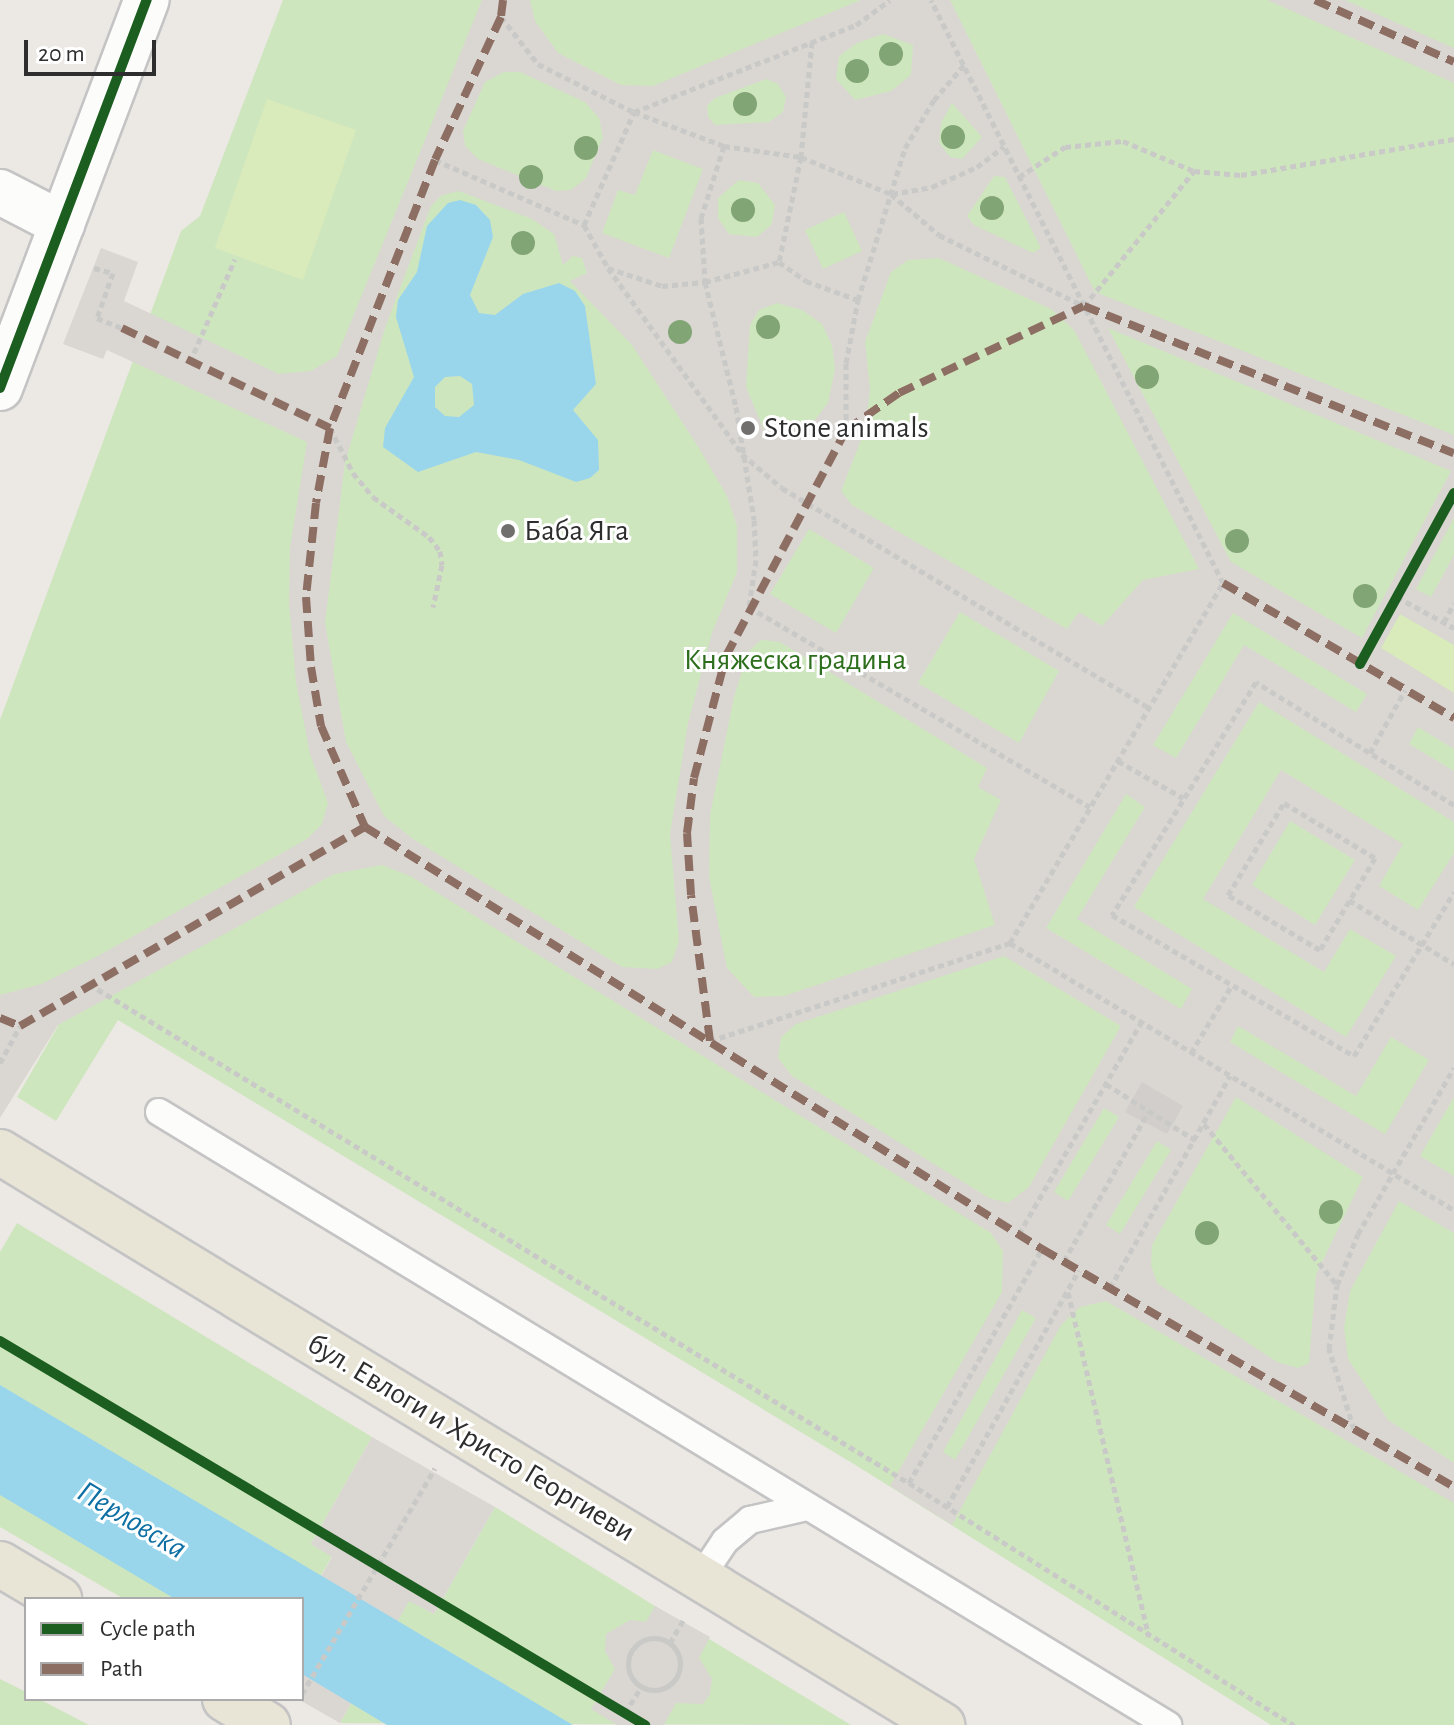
<!DOCTYPE html>
<html>
<head>
<meta charset="utf-8">
<style>
	body { margin:0 }
	#map { position:relative; width:1454px; height:1725px; overflow:hidden; background:#ece8e4; font-family:"Alegreya Sans",sans-serif }
	div>[style] { position:absolute }
	[style*='--x'] { left:calc(var(--x)*1px); top:calc(var(--y)*1px); width:calc(var(--w)*1px); rotate:calc(var(--a)*1deg) }
	.green>* { inset:0; background:#cee6be }
	.pitch>* { inset:0; background:#d9eabb }
	.plaza>* { inset:0; background:#dad6d2 }
	.water>* { inset:0; background:#99d6ec }
	.building>* { inset:0; background:#d1cecb }
	.path>* { height:5px; margin-top:-2.5px; transform-origin:0; background:repeating-linear-gradient(90deg,#c9c9c8 0 6px,transparent 0 10px) }
	.path>.ring { margin:-2.5px; padding:0; box-sizing:content-box; background:none; border:5px solid #c9c9c8; border-radius:50% }
	.roads { filter:drop-shadow(2px 0 #c5c4c5) drop-shadow(-2px 0 #c5c4c5) drop-shadow(0 2px #c5c4c5) drop-shadow(0 -2px #c5c4c5) }
	.service>* { height:26px; margin:-13px; padding:0 13px; transform-origin:13px; border-radius:13px; background:#fcfcfb }
	.minor>* { height:44px; margin:-22px; padding:0 22px; transform-origin:22px; border-radius:22px; background:#fcfcfb }
	.tertiary>* { height:44px; margin:-22px; padding:0 22px; transform-origin:22px; border-radius:22px; background:#fcfcfb }
	.primary>* { height:44px; margin:-22px; padding:0 22px; transform-origin:22px; border-radius:22px; background:#e8e4d6 }
	.quiet>* { height:8px; margin-top:-4px; transform-origin:0; background:repeating-linear-gradient(90deg,#8d6e63 0 16px,transparent 0 24px) }
	.cycleway>* { height:10px; margin:-5px; padding:0 5px; transform-origin:5px; border-radius:5px; background:#1b5e20 }
	.trees>* { width:24px; height:24px; margin:-12px; border-radius:50%; background:#82a575 }
	.dots>* { width:22px; height:22px; translate:-50% -50%; box-sizing:border-box; border:4px solid #fff; border-radius:50% }
	span { translate:-50% -50%; white-space:nowrap; text-align:center; line-height:1.15; -webkit-text-stroke:6px #fff; paint-order:stroke }
	.poi-label { font-size:30px; color:#2e2e2e }
	.left { translate:0 -50%; text-align:left }
	.park-label { font-size:30px; color:#2c6e1b }
	.street-label { font-size:30px; color:#2e2e2e }
	.water-label { font-size:32px; color:#0d6fa3; font-style:italic }
	.legend { position:absolute; left:24px; top:1597px; width:280px; height:104px; box-sizing:border-box; background:#fff; border:2px solid #ababab; margin:0; padding:10px 14px; list-style:none; font-size:24px; color:#2e2e2e }
	.legend li { display:flex; align-items:center; gap:16px; height:40px }
	.legend b { width:40px; border:2px solid #ababab }
	.scale { position:absolute; left:24px; top:40px; width:132px; height:36px; box-sizing:border-box; border:4px solid #2e2e2e; border-top:0; padding-left:10px; font-size:24px; line-height:28px; white-space:nowrap; color:#2e2e2e; -webkit-text-stroke:6px #fff; paint-order:stroke }
</style>
</head>
<body>
<div id="map">
	<div class="green">
		<div style="clip-path:polygon(283px 0,1454px 0,1454px 1725px,1271px 1725px,857px 1466px,118px 1020px,56px 1121px,17px 1097px,58px 1026px,0 995px,0 720px,181px 231px,200px 216px)"></div>
		<div style="clip-path:polygon(17px 1223px,372px 1437px,311px 1544px,332px 1556px,302px 1610px,302px 1599px,124px 1599px,0 1527px,0 1252px)"></div>
		<div style="clip-path:polygon(495px 1507px,655px 1606px,851px 1725px,340px 1723px,409px 1600px,434px 1614px)"></div>
		<div style="clip-path:polygon(0 1679px,26px 1692px,26px 1699px,39px 1699px,89px 1725px,0 1725px)"></div>
	</div>
	<div class="pitch">
		<div style="clip-path:polygon(267px 99px,356px 130px,303px 280px,215px 248px)"></div>
		<div style="clip-path:polygon(1400px 614px,1454px 645px,1454px 693px,1380px 649px)"></div>
	</div>
	<div class="plaza">
		<div style="clip-path:polygon(evenodd,482px 0,530px 0,535px 21px,558px 53px,621px 85px,653px 86px,861px 0,950px 0,1095px 292px,1454px 435px,1454px 518px,1416px 589px,1431px 597px,1454px 555px,1454px 645px,1400px 614px,1381px 648px,1454px 693px,1454px 749px,1418px 727px,1409px 744px,1454px 771px,1454px 822px,1259px 702px,1134px 907px,1346px 1037px,1396px 956px,1350px 929px,1324px 972px,1203px 899px,1281px 770px,1403px 844px,1379px 886px,1418px 910px,1454px 853px,1454px 1097px,1420px 1156px,1454px 1176px,1454px 1233px,1399px 1201px,1350px 1291px,1344px 1328px,1348px 1359px,1388px 1420px,1454px 1463px,1454px 1503px,1106px 1301px,1080px 1307px,1061px 1325px,952px 1525px,890px 1486px,1002px 1292px,1003px 1251px,991px 1233px,410px 876px,382px 865px,334px 874px,58px 1025px,0 1118px,0 995px,41px 984px,96px 957px,307px 839px,322px 824px,328px 803px,310px 754px,296px 682px,289px 603px,290px 548px,307px 442px,107px 350px,103px 359px,63px 344px,101px 248px,138px 262px,124px 301px,279px 374px,311px 371px,337px 356px,482px 0,883px 34px,913px 45px,911px 75px,891px 91px,855px 100px,836px 79px,839px 56px,857px 43px,883px 34px,482px 0,504px 72px,520px 72px,585px 102px,599px 118px,603px 137px,586px 178px,571px 190px,556px 191px,478px 159px,465px 146px,463px 131px,485px 82px,504px 72px,482px 0,766px 79px,778px 84px,786px 97px,783px 112px,769px 122px,715px 125px,708px 117px,707px 106px,715px 98px,766px 79px,482px 0,952px 103px,982px 137px,962px 159px,950px 157px,939px 143px,941px 123px,952px 103px,482px 0,653px 150px,703px 169px,669px 258px,602px 233px,618px 190px,635px 195px,653px 150px,482px 0,994px 176px,1005px 177px,1041px 248px,1033px 253px,974px 225px,967px 216px,994px 176px,482px 0,739px 180px,758px 183px,775px 205px,772px 224px,757px 237px,729px 234px,718px 218px,718px 198px,739px 180px,482px 0,459px 191px,532px 219px,554px 234px,563px 265px,573px 256px,582px 258px,587px 273px,570px 281px,632px 345px,699px 448px,727px 496px,737px 526px,737px 572px,712px 633px,688px 723px,670px 834px,679px 941px,672px 962px,657px 969px,622px 967px,413px 839px,384px 816px,346px 742px,325px 623px,345px 462px,385px 328px,431px 206px,442px 195px,459px 191px,482px 0,844px 212px,862px 251px,823px 269px,805px 230px,844px 212px,482px 0,939px 258px,1051px 309px,1074px 330px,1199px 569px,1143px 580px,1102px 626px,1079px 612px,1067px 629px,852px 505px,841px 491px,865px 430px,870px 390px,865px 342px,891px 272px,908px 260px,939px 258px,482px 0,777px 303px,802px 310px,822px 324px,832px 345px,835px 369px,828px 403px,814px 421px,779px 434px,763px 428px,746px 387px,750px 325px,759px 310px,777px 303px,482px 0,1108px 328px,1451px 471px,1362px 638px,1231px 562px,1108px 328px,482px 0,809px 529px,874px 568px,836px 633px,770px 594px,809px 529px,482px 0,960px 612px,1059px 671px,1019px 743px,918px 683px,960px 612px,482px 0,1233px 613px,1367px 694px,1356px 712px,1244px 645px,1176px 758px,1153px 745px,1233px 613px,482px 0,761px 640px,780px 642px,987px 768px,978px 787px,1001px 800px,974px 859px,995px 925px,784px 996px,754px 997px,727px 968px,709px 877px,710px 815px,734px 697px,748px 652px,761px 640px,482px 0,1126px 794px,1145px 807px,1077px 919px,1192px 989px,1181px 1009px,1046px 928px,1126px 794px,482px 0,1290px 821px,1355px 860px,1315px 925px,1252px 885px,1290px 821px,482px 0,1004px 956px,1121px 1026px,1029px 1187px,1008px 1203px,989px 1198px,792px 1076px,778px 1058px,781px 1037px,796px 1024px,1004px 956px,482px 0,1238px 1026px,1356px 1096px,1391px 1037px,1429px 1060px,1385px 1134px,1230px 1042px,1238px 1026px,482px 0,1236px 1097px,1363px 1177px,1316px 1275px,1309px 1363px,1298px 1368px,1277px 1362px,1157px 1283px,1151px 1265px,1152px 1245px,1236px 1097px,482px 0,1104px 1108px,1119px 1117px,1068px 1201px,1054px 1192px,1104px 1108px,482px 0,1157px 1141px,1171px 1150px,1120px 1234px,1106px 1225px,1157px 1141px,482px 0,1022px 1310px,1036px 1318px,955px 1460px,943px 1452px,1022px 1310px)"></div>
		<div style="clip-path:polygon(1267px 0,1345px 0,1454px 48px,1454px 83px)"></div>
		<div style="clip-path:polygon(372px 1437px,495px 1507px,434px 1614px,409px 1601px,340px 1723px,298px 1699px,302px 1699px,302px 1610px,332px 1557px,311px 1544px)"></div>
		<div style="clip-path:polygon(655px 1606px,710px 1637px,699px 1658px,712px 1679px,710px 1694px,703px 1704px,676px 1703px,664px 1725px,617px 1725px,591px 1709px,615px 1669px,605px 1651px,606px 1634px,630px 1620px,646px 1622px)"></div>
	</div>
	<div class="water">
		<div style="clip-path:polygon(evenodd,460px 200px,476px 205px,490px 220px,493px 237px,470px 295px,479px 313px,495px 315px,523px 294px,559px 283px,575px 291px,585px 306px,596px 384px,573px 410px,598px 440px,599px 470px,590px 478px,576px 482px,519px 460px,476px 452px,418px 472px,383px 447px,385px 428px,414px 377px,396px 317px,398px 300px,417px 272px,427px 226px,448px 203px,460px 200px,460px 376px,472px 384px,474px 405px,459px 417px,445px 416px,435px 407px,435px 387px,445px 377px,460px 376px)"></div>
		<div style="clip-path:polygon(0 1385px,573px 1725px,387px 1725px,302px 1674px,302px 1599px,175px 1599px,0 1495px)"></div>
	</div>
	<div class="building">
		<div style="clip-path:polygon(1142px 1082px,1183px 1106px,1167px 1134px,1125px 1112px)"></div>
	</div>
	<div class="path">
		<div style="--x:501;--y:17;--w:60;--a:51.8"></div>
		<div style="--x:538;--y:64;--w:107;--a:26.6"></div>
		<div style="--x:634;--y:112;--w:96;--a:20.7"></div>
		<div style="--x:724;--y:146;--w:78;--a:8.1"></div>
		<div style="--x:801;--y:157;--w:107;--a:101.8"></div>
		<div style="--x:812;--y:42;--w:116;--a:95.5"></div>
		<div style="--x:801;--y:157;--w:97;--a:22.3"></div>
		<div style="--x:891;--y:194;--w:63;--a:40.5"></div>
		<div style="--x:939;--y:235;--w:161;--a:26.1"></div>
		<div style="--x:1084;--y:306;--w:174;--a:-50.8"></div>
		<div style="--x:724;--y:146;--w:76;--a:107.7"></div>
		<div style="--x:701;--y:218;--w:64;--a:86.4"></div>
		<div style="--x:705;--y:282;--w:77;--a:-15.1"></div>
		<div style="--x:779;--y:262;--w:33;--a:35"></div>
		<div style="--x:806;--y:281;--w:55;--a:20.1"></div>
		<div style="--x:435;--y:160;--w:163;--a:23.6"></div>
		<div style="--x:584;--y:225;--w:49;--a:60.8"></div>
		<div style="--x:608;--y:268;--w:229;--a:54.2"></div>
		<div style="--x:742;--y:454;--w:52;--a:40.4"></div>
		<div style="--x:782;--y:488;--w:428;--a:30.9"></div>
		<div style="--x:1019;--y:177;--w:55;--a:-33.1"></div>
		<div style="--x:1065;--y:147;--w:58;--a:-5.9"></div>
		<div style="--x:1123;--y:141;--w:77;--a:22.9"></div>
		<div style="--x:1194;--y:171;--w:47;--a:4.9"></div>
		<div style="--x:1241;--y:175;--w:216;--a:-9.6"></div>
		<div style="--x:892;--y:194;--w:41;--a:-9.9"></div>
		<div style="--x:932;--y:187;--w:49;--a:-24"></div>
		<div style="--x:977;--y:167;--w:34;--a:-37"></div>
		<div style="--x:584;--y:225;--w:124;--a:-66.1"></div>
		<div style="--x:634;--y:112;--w:238;--a:-21.4"></div>
		<div style="--x:856;--y:25;--w:42;--a:-36.3"></div>
		<div style="--x:94;--y:268;--w:20;--a:15"></div>
		<div style="--x:113;--y:273;--w:48;--a:109.6"></div>
		<div style="--x:97;--y:318;--w:27;--a:22"></div>
		<div style="--x:608;--y:268;--w:57;--a:18.4"></div>
		<div style="--x:662;--y:286;--w:43;--a:-5.3"></div>
		<div style="--x:705;--y:282;--w:129;--a:76.1"></div>
		<div style="--x:736;--y:407;--w:114;--a:80.9"></div>
		<div style="--x:754;--y:520;--w:40;--a:87.1"></div>
		<div style="--x:756;--y:560;--w:48;--a:98.5"></div>
		<div style="--x:749;--y:607;--w:395;--a:30.4"></div>
		<div style="--x:190;--y:362;--w:112;--a:-66.4"></div>
		<div style="--x:330;--y:428;--w:51;--a:62.9"></div>
		<div style="--x:353;--y:473;--w:31;--a:50"></div>
		<div style="--x:373;--y:497;--w:69;--a:35.5"></div>
		<div style="--x:429;--y:537;--w:18;--a:52"></div>
		<div style="--x:440;--y:551;--w:14;--a:82"></div>
		<div style="--x:442;--y:565;--w:43;--a:102.1"></div>
		<div style="--x:846;--y:430;--w:67;--a:-90"></div>
		<div style="--x:846;--y:363;--w:64;--a:-79.2"></div>
		<div style="--x:858;--y:300;--w:159;--a:-72.8"></div>
		<div style="--x:905;--y:148;--w:56;--a:-58.9"></div>
		<div style="--x:934;--y:100;--w:46;--a:-49.4"></div>
		<div style="--x:1397;--y:597;--w:65;--a:28.5"></div>
		<div style="--x:1444;--y:622;--w:21;--a:-62"></div>
		<div style="--x:1360;--y:664;--w:195;--a:-61.2"></div>
		<div style="--x:1453;--y:718;--w:2;--a:-63"></div>
		<div style="--x:1370;--y:753;--w:72;--a:-60.9"></div>
		<div style="--x:1118;--y:761;--w:75;--a:29.6"></div>
		<div style="--x:1284;--y:803;--w:106;--a:31.1"></div>
		<div style="--x:1375;--y:858;--w:107;--a:120.9"></div>
		<div style="--x:1320;--y:950;--w:107;--a:-149.1"></div>
		<div style="--x:1228;--y:895;--w:108;--a:-58.7"></div>
		<div style="--x:1454;--y:805;--w:233;--a:-148.2"></div>
		<div style="--x:1256;--y:682;--w:274;--a:121.7"></div>
		<div style="--x:1112;--y:915;--w:280;--a:30.2"></div>
		<div style="--x:1354;--y:1056;--w:192;--a:-58.6"></div>
		<div style="--x:1349;--y:900;--w:123;--a:31.4"></div>
		<div style="--x:1010;--y:943;--w:518;--a:31.02"></div>
		<div style="--x:89;--y:984;--w:960;--a:31.32"></div>
		<div style="--x:909;--y:1483;--w:455;--a:32.2"></div>
		<div style="--x:710;--y:1041;--w:316;--a:-18.1"></div>
		<div style="--x:1010;--y:943;--w:418;--a:-59.4"></div>
		<div style="--x:1223;--y:583;--w:652;--a:-116.6"></div>
		<div style="--x:1191;--y:1053;--w:79;--a:-58.9"></div>
		<div style="--x:0;--y:1063;--w:42;--a:-61.6"></div>
		<div style="--x:1106;--y:1084;--w:105;--a:32.2"></div>
		<div style="--x:1204;--y:1124;--w:209;--a:50.4"></div>
		<div style="--x:1019;--y:1234;--w:244;--a:-60"></div>
		<div style="--x:1064;--y:1261;--w:172;--a:-60.5"></div>
		<div style="--x:1110;--y:1288;--w:244;--a:-60.5"></div>
		<div style="--x:1068;--y:1292;--w:354;--a:76.8"></div>
		<div style="--x:1354;--y:1429;--w:84;--a:-107.4"></div>
		<div style="--x:1329;--y:1349;--w:64;--a:-82.9"></div>
		<div style="--x:1337;--y:1285;--w:55;--a:-67.6"></div>
		<div style="--x:1358;--y:1234;--w:192;--a:-60"></div>
		<div style="--x:909;--y:1483;--w:269;--a:-60.4"></div>
		<div style="--x:947;--y:1507;--w:271;--a:-60.9"></div>
		<div class="ring" style="left:628px;top:1638px;width:47px;height:47px"></div>
		<div style="--x:670;--y:1643;--w:28;--a:-60"></div>
		<div style="--x:302;--y:1694;--w:262;--a:-59.5"></div>
		<div style="--x:625;--y:1713;--w:31;--a:-58"></div>
	</div>
	<div class="roads">
		<div class="service">
			<div style="--x:159;--y:1112;--w:1181;--a:31.28"></div>
			<div style="--x:701;--y:1577;--w:43;--a:-56.3"></div>
			<div style="--x:725;--y:1541;--w:33;--a:-40"></div>
			<div style="--x:750;--y:1520;--w:58;--a:-12.8"></div>
		</div>
		<div class="minor">
			<div style="--x:0;--y:192;--w:70;--a:27.3"></div>
		</div>
		<div class="tertiary">
			<div style="--x:0;--y:388;--w:415;--a:-69.3"></div>
		</div>
		<div class="primary">
			<div style="--x:0;--y:1152;--w:1103;--a:31.31"></div>
			<div style="--x:0;--y:1564;--w:69;--a:30.7"></div>
			<div style="--x:225;--y:1699;--w:50;--a:31.2"></div>
		</div>
	</div>
	<div class="quiet">
		<div style="--x:503;--y:0;--w:17;--a:97"></div>
		<div style="--x:501;--y:17;--w:157;--a:114.8"></div>
		<div style="--x:435;--y:160;--w:288;--a:111.4"></div>
		<div style="--x:330;--y:428;--w:76;--a:100.6"></div>
		<div style="--x:316;--y:503;--w:95;--a:96.1"></div>
		<div style="--x:306;--y:597;--w:70;--a:85.9"></div>
		<div style="--x:311;--y:667;--w:60;--a:80.4"></div>
		<div style="--x:321;--y:726;--w:110;--a:66.5"></div>
		<div style="--x:365;--y:827;--w:798;--a:31.94"></div>
		<div style="--x:1042;--y:1249;--w:476;--a:30"></div>
		<div style="--x:1315;--y:0;--w:152;--a:24"></div>
		<div style="--x:122;--y:328;--w:231;--a:25.7"></div>
		<div style="--x:1223;--y:583;--w:268;--a:30.3"></div>
		<div style="--x:0;--y:1018;--w:22;--a:22"></div>
		<div style="--x:20;--y:1026;--w:398;--a:-30"></div>
		<div style="--x:710;--y:1041;--w:147;--a:-97.4"></div>
		<div style="--x:691;--y:895;--w:62;--a:-93.7"></div>
		<div style="--x:687;--y:833;--w:55;--a:-82.7"></div>
		<div style="--x:694;--y:778;--w:126;--a:-75.3"></div>
		<div style="--x:726;--y:656;--w:256;--a:-62"></div>
		<div style="--x:846;--y:430;--w:65;--a:-34.9"></div>
		<div style="--x:899;--y:393;--w:204;--a:-25.2"></div>
		<div style="--x:1084;--y:306;--w:398;--a:21.7"></div>
	</div>
	<div class="cycleway">
		<div style="--x:0;--y:388;--w:415;--a:-69.3"></div>
		<div style="--x:1360;--y:664;--w:195;--a:-61.2"></div>
		<div style="--x:0;--y:1341;--w:751;--a:30.77"></div>
	</div>
	<div class="trees">
		<div style="left:891px;top:54px"></div>
		<div style="left:857px;top:71px"></div>
		<div style="left:745px;top:104px"></div>
		<div style="left:953px;top:137px"></div>
		<div style="left:586px;top:148px"></div>
		<div style="left:531px;top:177px"></div>
		<div style="left:992px;top:208px"></div>
		<div style="left:743px;top:210px"></div>
		<div style="left:523px;top:243px"></div>
		<div style="left:768px;top:327px"></div>
		<div style="left:680px;top:332px"></div>
		<div style="left:1147px;top:377px"></div>
		<div style="left:1237px;top:541px"></div>
		<div style="left:1365px;top:596px"></div>
		<div style="left:1331px;top:1212px"></div>
		<div style="left:1207px;top:1233px"></div>
	</div>
	<div class="dots">
		<div style="left:748px;top:428px;background:#706f6e"></div>
		<div style="left:508px;top:531px;background:#706f6e"></div>
	</div>
	<div class="poi-label">
		<span class="left" style="left:764px;top:428px">Stone animals</span>
		<span class="left" style="left:524px;top:531px">Баба Яга</span>
	</div>
	<div class="park-label">
		<span style="left:795px;top:660px">Княжеска градина</span>
	</div>
	<div class="street-label">
		<span style="left:471px;top:1438px;rotate:31deg">бул. Евлоги и Христо Георгиеви</span>
	</div>
	<div class="water-label">
		<span style="left:132px;top:1520px;rotate:31deg">Перловска</span>
	</div>
	<ul class="legend">
	<li><b style="height:10px;background:#1b5e20"></b>Cycle path</li>
	<li><b style="height:10px;background:#8d6e63"></b>Path</li>
	</ul>
	<div class="scale">20 m</div>
</div>
</body>
</html>
